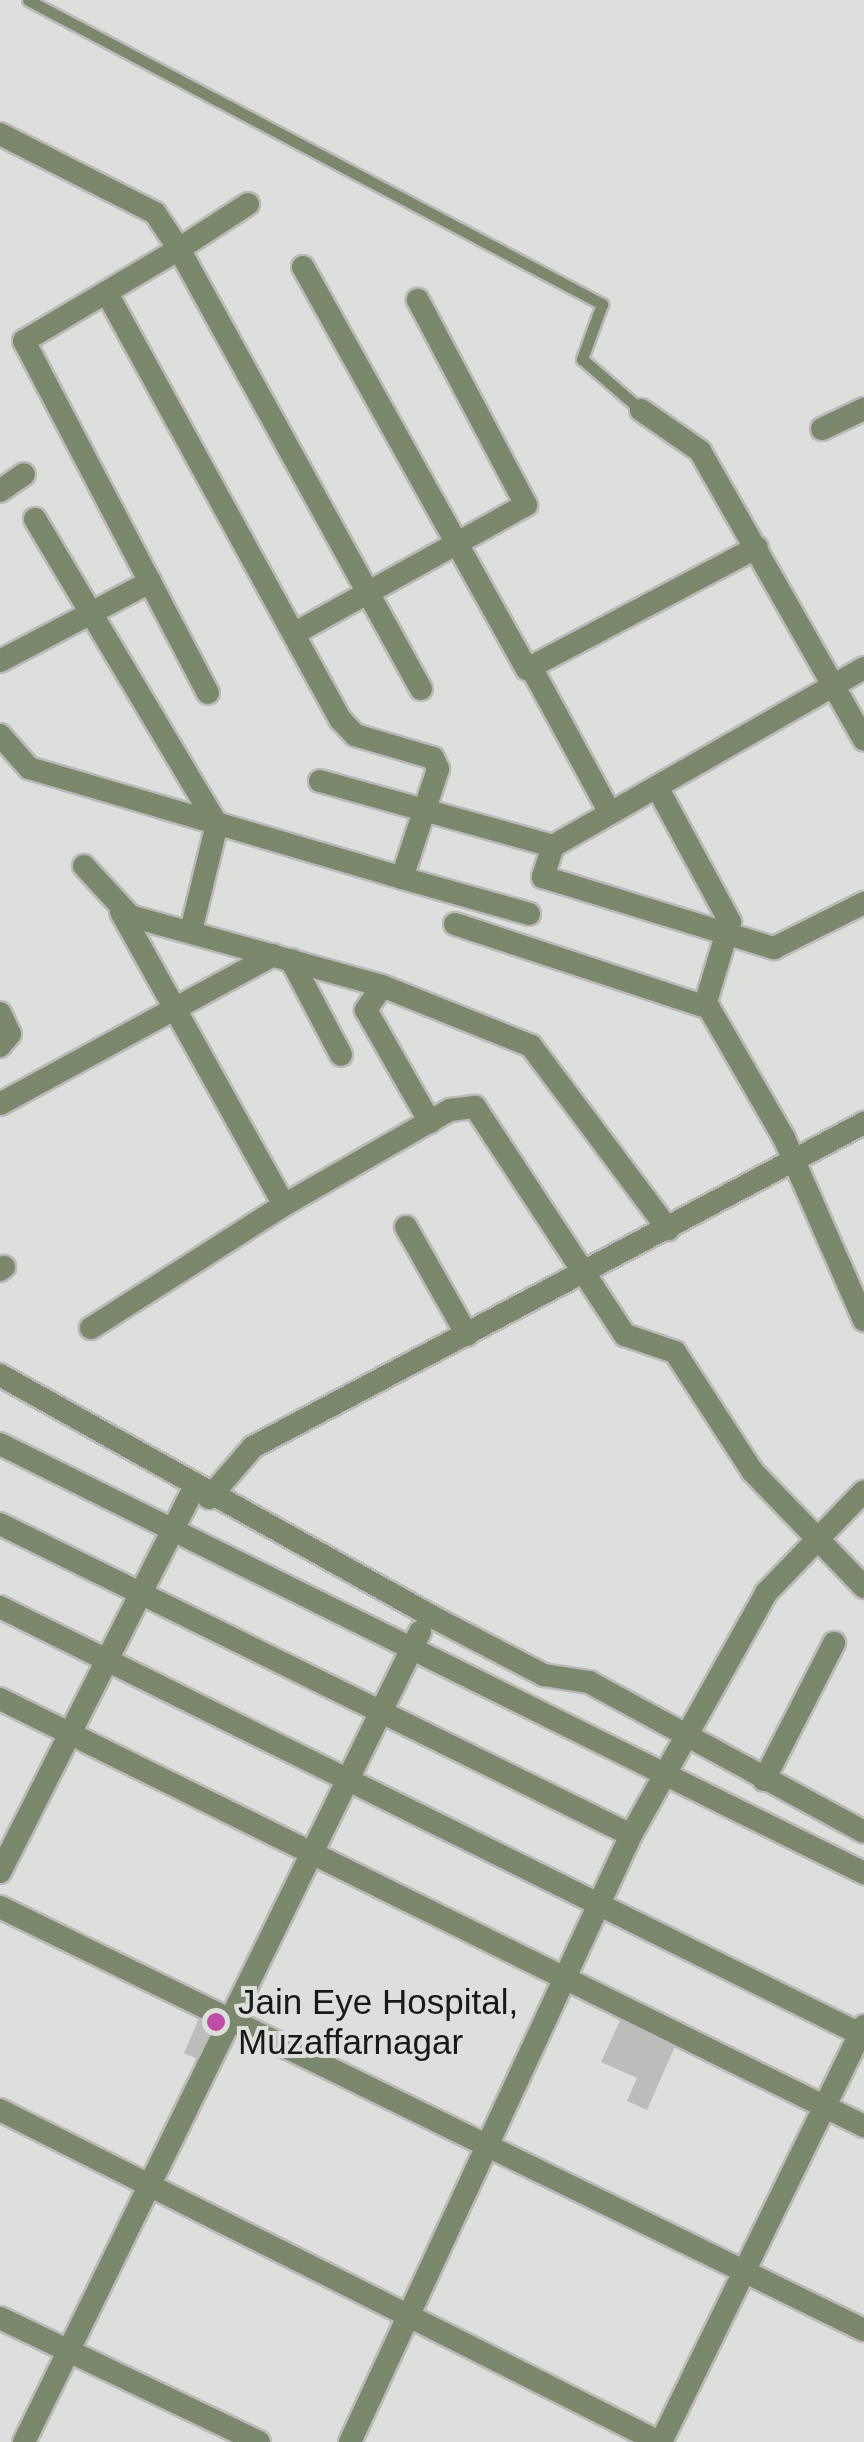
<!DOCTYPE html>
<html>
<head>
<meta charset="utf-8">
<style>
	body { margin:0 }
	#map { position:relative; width:864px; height:2442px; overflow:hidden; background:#dddfdc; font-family:Arial,sans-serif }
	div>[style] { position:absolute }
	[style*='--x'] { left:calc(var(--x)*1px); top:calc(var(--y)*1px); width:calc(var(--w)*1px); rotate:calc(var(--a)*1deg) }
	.building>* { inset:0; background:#bbbdba }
	.roads { filter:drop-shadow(2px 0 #babbb9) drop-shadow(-2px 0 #babbb9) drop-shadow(0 2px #babbb9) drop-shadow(0 -2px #babbb9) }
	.service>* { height:11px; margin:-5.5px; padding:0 5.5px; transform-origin:5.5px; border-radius:5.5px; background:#7b886b }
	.minor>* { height:22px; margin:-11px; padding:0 11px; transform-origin:11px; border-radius:11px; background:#7b886b }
	.dots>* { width:28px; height:28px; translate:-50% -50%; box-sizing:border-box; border:5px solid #dddfdc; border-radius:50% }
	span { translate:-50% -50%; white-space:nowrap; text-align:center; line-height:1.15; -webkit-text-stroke:8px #dddfdc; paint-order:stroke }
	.poi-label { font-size:35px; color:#181918 }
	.left { translate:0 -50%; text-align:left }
</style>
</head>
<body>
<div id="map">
	<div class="building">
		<div style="clip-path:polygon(203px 2009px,224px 2019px,204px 2062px,184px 2053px)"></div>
		<div style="clip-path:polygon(624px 2012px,679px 2037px,647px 2110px,627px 2101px,637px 2078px,601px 2062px)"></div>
	</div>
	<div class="roads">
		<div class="service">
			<div style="--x:28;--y:0;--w:650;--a:27.91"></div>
			<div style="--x:602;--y:304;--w:59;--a:110"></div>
			<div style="--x:582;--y:359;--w:78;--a:40.8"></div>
		</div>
		<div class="minor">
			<div style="--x:0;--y:134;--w:174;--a:27"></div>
			<div style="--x:155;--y:213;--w:43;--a:56.3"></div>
			<div style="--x:179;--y:249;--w:180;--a:149.3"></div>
			<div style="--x:24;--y:341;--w:397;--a:62.4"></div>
			<div style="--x:248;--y:204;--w:82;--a:146.9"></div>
			<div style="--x:179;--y:249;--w:502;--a:61.19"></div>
			<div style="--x:303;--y:267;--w:460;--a:60.9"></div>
			<div style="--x:527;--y:669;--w:260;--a:-27.9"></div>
			<div style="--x:641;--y:410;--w:72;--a:34.8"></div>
			<div style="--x:700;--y:451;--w:332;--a:60.4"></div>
			<div style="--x:822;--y:429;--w:47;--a:-25.5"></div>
			<div style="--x:0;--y:491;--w:29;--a:-35"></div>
			<div style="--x:35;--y:519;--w:355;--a:59.2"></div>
			<div style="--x:217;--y:824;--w:110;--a:103.7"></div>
			<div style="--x:295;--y:633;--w:264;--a:-29"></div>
			<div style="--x:526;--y:505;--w:232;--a:-117.8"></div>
			<div style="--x:0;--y:661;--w:170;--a:-27.8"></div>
			<div style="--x:864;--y:668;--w:358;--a:150.2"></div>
			<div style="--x:553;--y:846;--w:33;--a:108"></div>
			<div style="--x:543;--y:877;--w:242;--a:17.1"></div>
			<div style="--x:774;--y:948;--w:101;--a:-26.6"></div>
			<div style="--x:533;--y:671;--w:159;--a:61.5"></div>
			<div style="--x:0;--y:735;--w:44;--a:48.7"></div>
			<div style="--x:29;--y:768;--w:389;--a:16.4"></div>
			<div style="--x:402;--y:878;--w:115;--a:-71.7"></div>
			<div style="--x:438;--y:769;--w:12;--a:-114"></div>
			<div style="--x:433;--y:758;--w:81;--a:-163.6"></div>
			<div style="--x:355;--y:735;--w:22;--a:-133"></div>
			<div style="--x:340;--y:719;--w:486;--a:-118.7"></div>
			<div style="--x:320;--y:781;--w:242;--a:15.6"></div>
			<div style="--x:657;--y:787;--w:153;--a:61.6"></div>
			<div style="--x:730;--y:922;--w:87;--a:106.8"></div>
			<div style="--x:84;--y:866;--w:68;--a:47.4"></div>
			<div style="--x:130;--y:916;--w:262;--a:15.5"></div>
			<div style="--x:382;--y:986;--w:161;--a:21.9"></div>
			<div style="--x:531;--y:1046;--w:229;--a:53.2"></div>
			<div style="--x:402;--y:878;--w:132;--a:15.8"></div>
			<div style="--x:121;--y:912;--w:335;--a:60.9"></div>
			<div style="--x:455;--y:924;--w:268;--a:18.3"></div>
			<div style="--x:709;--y:1008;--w:150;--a:60"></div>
			<div style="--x:784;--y:1138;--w:199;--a:66.3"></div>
			<div style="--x:291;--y:960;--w:107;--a:62.2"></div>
			<div style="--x:382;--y:986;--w:29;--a:124"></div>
			<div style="--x:366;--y:1010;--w:129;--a:60.3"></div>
			<div style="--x:0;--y:1013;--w:23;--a:65"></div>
			<div style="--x:10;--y:1034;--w:16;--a:130"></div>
			<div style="--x:0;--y:1104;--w:311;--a:-28.6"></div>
			<div style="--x:406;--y:1227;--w:124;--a:60.5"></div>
			<div style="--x:0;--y:1270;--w:5;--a:-37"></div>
			<div style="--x:91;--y:1328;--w:229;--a:-32.5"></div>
			<div style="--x:284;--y:1205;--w:191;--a:-29.8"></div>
			<div style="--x:450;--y:1110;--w:25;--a:-7"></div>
			<div style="--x:475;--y:1107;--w:273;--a:56.7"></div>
			<div style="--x:625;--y:1335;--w:53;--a:18.8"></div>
			<div style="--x:675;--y:1352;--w:143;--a:57"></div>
			<div style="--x:753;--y:1472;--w:160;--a:46"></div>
			<div style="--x:0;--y:1375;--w:492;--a:29.2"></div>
			<div style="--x:429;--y:1615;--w:130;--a:27.6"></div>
			<div style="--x:544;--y:1675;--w:46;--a:8.8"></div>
			<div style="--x:589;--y:1682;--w:313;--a:28.6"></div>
			<div style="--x:0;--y:1444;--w:965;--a:26.41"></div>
			<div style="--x:209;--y:1498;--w:67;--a:-49.2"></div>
			<div style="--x:253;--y:1447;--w:692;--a:-27.94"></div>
			<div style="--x:0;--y:1524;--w:703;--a:26.24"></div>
			<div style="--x:0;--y:1607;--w:965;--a:26.41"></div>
			<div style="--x:0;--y:1699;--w:964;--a:26.3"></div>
			<div style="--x:764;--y:1780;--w:154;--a:-62.9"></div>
			<div style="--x:0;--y:1872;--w:428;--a:-63.2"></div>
			<div style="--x:0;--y:1907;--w:962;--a:26.09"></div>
			<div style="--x:0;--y:2110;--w:738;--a:26.74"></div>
			<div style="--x:0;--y:2318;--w:287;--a:25.6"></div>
			<div style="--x:24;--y:2442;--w:902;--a:-63.95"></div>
			<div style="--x:350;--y:2442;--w:669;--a:-65.16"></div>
			<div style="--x:631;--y:1835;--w:277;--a:-60.8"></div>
			<div style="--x:766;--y:1593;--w:141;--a:-46.1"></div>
			<div style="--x:661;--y:2442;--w:463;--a:-64"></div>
		</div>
	</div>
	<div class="dots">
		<div style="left:216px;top:2022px;background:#bf4ca6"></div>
	</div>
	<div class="poi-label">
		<span class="left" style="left:238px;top:2022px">Jain Eye Hospital,<br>Muzaffarnagar</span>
	</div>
</div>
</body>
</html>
